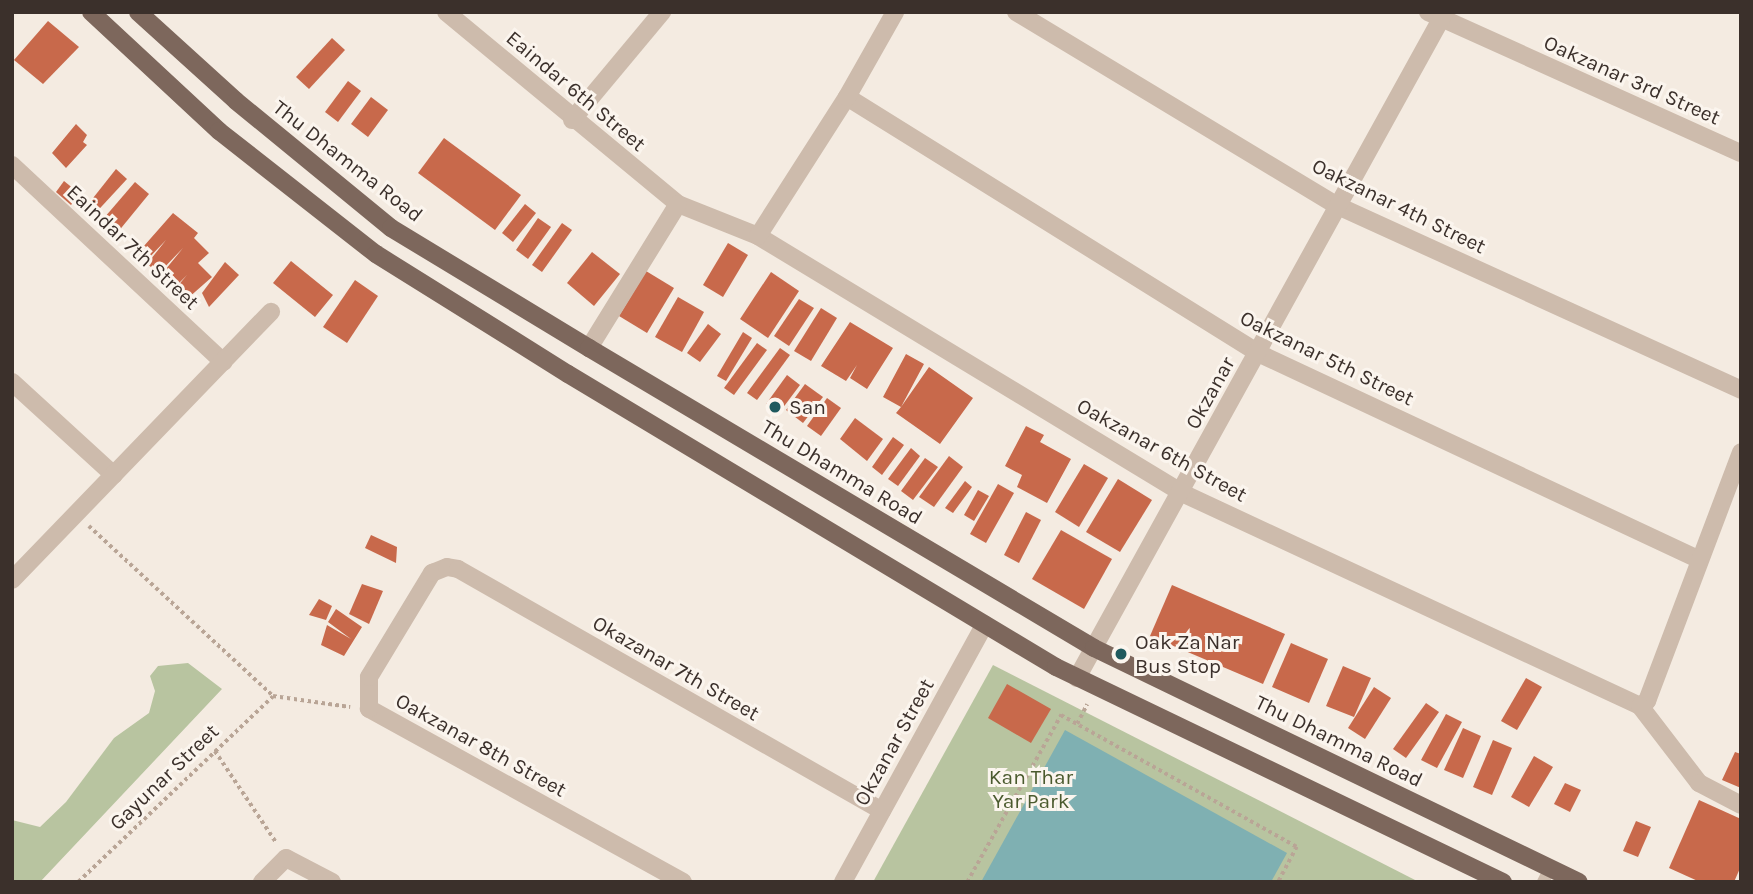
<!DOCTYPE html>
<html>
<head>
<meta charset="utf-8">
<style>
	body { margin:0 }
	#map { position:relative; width:1753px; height:894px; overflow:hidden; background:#f4ebe1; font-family:Karla,sans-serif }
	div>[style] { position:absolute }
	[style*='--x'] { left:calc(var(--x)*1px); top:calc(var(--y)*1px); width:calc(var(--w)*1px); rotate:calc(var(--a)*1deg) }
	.green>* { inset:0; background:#b8c4a0 }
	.water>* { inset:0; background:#7fb0b2 }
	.building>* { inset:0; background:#c8694b }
	.path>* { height:3.5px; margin-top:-1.75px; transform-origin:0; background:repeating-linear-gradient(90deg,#b9a596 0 3.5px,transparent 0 7px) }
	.lane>* { height:12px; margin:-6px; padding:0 6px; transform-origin:6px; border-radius:6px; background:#cdbbac }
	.street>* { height:18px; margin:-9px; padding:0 9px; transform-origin:9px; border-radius:9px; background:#cdbbac }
	.primary>* { height:18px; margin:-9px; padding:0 9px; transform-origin:9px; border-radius:9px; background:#7d675c }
	.dots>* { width:19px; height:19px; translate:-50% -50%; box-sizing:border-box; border:4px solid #fbf5ee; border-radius:50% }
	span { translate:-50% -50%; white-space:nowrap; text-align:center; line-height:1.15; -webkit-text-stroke:6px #fbf5ee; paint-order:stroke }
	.street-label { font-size:21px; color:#3b302b }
	.poi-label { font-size:21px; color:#3b302b }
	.left { translate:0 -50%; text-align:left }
	.park-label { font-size:21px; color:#4a5a2e }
	.frame { position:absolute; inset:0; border:14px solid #3b302b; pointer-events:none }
</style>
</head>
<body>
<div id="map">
	<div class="green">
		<div style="clip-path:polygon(188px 663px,222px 689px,40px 882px,12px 882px,12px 820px,40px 827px,66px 802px,114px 738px,149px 713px,155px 691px,150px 676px,158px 666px)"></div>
		<div style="clip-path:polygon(993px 665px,1419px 882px,873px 882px)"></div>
	</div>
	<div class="water">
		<div style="clip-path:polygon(1065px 730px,1287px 853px,1271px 882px,981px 882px)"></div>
	</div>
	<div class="building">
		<div style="clip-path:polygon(48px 21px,79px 47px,43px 84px,14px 60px)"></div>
		<div style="clip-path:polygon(332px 38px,345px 50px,309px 89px,296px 77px)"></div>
		<div style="clip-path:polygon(348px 81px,361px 91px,338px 122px,325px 112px)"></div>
		<div style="clip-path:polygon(371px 97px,388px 110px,368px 137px,351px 124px)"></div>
		<div style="clip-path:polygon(76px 124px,87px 135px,83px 142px,87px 145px,66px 168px,52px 153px)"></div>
		<div style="clip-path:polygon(444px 138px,521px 195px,495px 230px,418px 173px)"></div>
		<div style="clip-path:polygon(116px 169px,127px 179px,90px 219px,82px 212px)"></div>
		<div style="clip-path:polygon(64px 181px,80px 194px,71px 205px,56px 192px)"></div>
		<div style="clip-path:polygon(135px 182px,149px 194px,113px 238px,98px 225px)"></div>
		<div style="clip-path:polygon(525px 204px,536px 213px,513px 242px,502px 233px)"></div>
		<div style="clip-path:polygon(173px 213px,198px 233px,194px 238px,209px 253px,198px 263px,212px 277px,187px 299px,176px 288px,187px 275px,175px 287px,161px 275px,183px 248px,159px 273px,147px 264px,166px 240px,145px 262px,136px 255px)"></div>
		<div style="clip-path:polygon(538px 218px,551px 227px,528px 259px,516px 250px)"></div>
		<div style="clip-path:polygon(562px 223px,572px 230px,542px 272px,532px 265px)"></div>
		<div style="clip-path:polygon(728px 243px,748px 255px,723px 297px,703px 285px)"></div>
		<div style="clip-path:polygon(592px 252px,620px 274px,594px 306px,567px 283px)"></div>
		<div style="clip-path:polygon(291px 261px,333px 295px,315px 317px,273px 283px)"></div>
		<div style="clip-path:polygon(225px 262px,239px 275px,209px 307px,202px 293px)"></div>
		<div style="clip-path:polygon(646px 271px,674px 288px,647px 333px,619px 316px)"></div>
		<div style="clip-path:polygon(771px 272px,799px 291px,768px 338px,740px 319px)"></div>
		<div style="clip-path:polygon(355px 280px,378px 296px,347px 343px,323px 327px)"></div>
		<div style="clip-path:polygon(678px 297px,704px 312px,682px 352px,655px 337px)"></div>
		<div style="clip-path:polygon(799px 299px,814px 308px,789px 346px,774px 336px)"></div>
		<div style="clip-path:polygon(821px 308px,837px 318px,811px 361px,794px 351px)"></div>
		<div style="clip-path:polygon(850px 322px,893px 348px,867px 389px,850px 378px,857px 365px,846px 381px,821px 366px)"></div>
		<div style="clip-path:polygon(708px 324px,721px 334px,700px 362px,687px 353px)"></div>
		<div style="clip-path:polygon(743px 332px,752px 338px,726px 381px,717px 376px)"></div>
		<div style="clip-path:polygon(757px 343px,767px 350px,734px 395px,724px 388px)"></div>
		<div style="clip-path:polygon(780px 348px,790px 355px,757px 400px,747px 393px)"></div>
		<div style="clip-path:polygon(906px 354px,924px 364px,901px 407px,929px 367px,973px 398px,940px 444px,896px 413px,901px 407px,883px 397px)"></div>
		<div style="clip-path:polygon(787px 375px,800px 385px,779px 413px,766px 404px)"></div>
		<div style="clip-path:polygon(805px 384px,823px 397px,803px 423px,786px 410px)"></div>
		<div style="clip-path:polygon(827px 398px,841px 408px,821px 436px,807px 426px)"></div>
		<div style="clip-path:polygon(855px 418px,883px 439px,867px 461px,840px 439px)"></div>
		<div style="clip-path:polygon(1026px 426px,1044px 435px,1040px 442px,1071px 459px,1047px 503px,1017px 487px,1022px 475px,1005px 466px)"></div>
		<div style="clip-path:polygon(893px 437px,904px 445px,882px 475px,872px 467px)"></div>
		<div style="clip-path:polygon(911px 448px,920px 456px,898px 486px,888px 479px)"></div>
		<div style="clip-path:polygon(949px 456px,963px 467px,934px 507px,919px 497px)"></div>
		<div style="clip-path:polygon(925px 458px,938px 467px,913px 500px,901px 491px)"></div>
		<div style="clip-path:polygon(1084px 464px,1108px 478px,1079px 527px,1055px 512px)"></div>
		<div style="clip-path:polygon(1118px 479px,1152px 500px,1120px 552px,1086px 532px)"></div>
		<div style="clip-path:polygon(965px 481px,972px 487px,953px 513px,945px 508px)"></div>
		<div style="clip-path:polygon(998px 484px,1014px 493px,986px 543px,970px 534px)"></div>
		<div style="clip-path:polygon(978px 490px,989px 496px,974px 521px,964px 515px)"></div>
		<div style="clip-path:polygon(1026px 512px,1041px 520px,1019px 563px,1004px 555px)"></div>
		<div style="clip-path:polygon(1061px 530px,1112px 559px,1084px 609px,1032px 579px)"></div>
		<div style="clip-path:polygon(371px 535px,397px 547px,396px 563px,365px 548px)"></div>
		<div style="clip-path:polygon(362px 584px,383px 591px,369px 624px,349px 614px)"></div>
		<div style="clip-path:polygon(1172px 585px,1285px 634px,1263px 684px,1150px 636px)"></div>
		<div style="clip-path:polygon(319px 599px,332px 606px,326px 620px,309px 615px)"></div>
		<div style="clip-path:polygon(336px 609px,362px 627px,344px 656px,321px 645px,327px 625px,351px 639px,328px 622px)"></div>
		<div style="clip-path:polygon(1291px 643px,1328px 659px,1309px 703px,1272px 687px)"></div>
		<div style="clip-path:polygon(1343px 666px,1371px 678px,1354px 717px,1326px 706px)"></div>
		<div style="clip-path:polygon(1526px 678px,1542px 687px,1517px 730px,1501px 721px)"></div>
		<div style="clip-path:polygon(1007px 684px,1051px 709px,1031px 743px,988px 718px)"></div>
		<div style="clip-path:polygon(1374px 687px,1391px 698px,1365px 739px,1348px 728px)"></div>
		<div style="clip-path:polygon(1426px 703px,1439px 712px,1406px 758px,1393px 749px)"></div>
		<div style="clip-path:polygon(1446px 714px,1462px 722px,1437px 768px,1421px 760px)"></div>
		<div style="clip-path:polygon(1463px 728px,1481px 736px,1463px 778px,1444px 770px)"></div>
		<div style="clip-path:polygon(1493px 740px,1512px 748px,1492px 795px,1473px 787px)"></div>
		<div style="clip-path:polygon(1735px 752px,1741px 754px,1741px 788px,1722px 780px)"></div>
		<div style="clip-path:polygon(1534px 756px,1553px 767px,1529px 807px,1511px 797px)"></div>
		<div style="clip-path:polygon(1565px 783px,1581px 790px,1570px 812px,1554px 804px)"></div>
		<div style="clip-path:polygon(1699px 800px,1741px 819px,1741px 866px,1734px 882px,1700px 882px,1669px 868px)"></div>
		<div style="clip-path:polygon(1636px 821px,1651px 827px,1638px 857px,1623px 851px)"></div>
	</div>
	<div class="path">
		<div style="--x:89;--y:526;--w:251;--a:42.7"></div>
		<div style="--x:273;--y:696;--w:78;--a:8.1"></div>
		<div style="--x:1077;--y:724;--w:22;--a:-63"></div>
		<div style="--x:215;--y:751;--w:110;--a:56.2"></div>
		<div style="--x:78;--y:882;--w:269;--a:-43.6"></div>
		<div style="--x:967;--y:882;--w:192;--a:-60.6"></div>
		<div style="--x:1061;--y:715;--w:270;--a:29.2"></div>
		<div style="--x:1297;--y:847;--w:40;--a:118"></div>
	</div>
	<div class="lane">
		<div style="--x:1543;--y:882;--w:16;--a:-63"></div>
	</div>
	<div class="street">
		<div style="--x:446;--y:12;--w:301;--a:39.6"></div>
		<div style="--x:678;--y:204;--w:86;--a:21.8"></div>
		<div style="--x:758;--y:236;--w:496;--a:31.2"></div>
		<div style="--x:1182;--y:493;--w:505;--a:24.94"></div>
		<div style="--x:1016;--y:12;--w:376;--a:31.1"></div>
		<div style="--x:1338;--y:206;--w:443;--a:24.5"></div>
		<div style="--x:1428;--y:12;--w:343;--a:24.3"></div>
		<div style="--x:847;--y:97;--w:484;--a:31.9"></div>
		<div style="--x:1258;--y:353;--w:486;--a:25.1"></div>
		<div style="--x:572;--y:120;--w:141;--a:-50.2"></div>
		<div style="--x:12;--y:165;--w:289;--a:43"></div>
		<div style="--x:758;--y:236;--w:165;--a:-57.4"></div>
		<div style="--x:847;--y:97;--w:98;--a:-60.5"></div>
		<div style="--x:589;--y:348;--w:169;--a:-58.3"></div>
		<div style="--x:12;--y:382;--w:138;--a:42.4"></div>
		<div style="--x:12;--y:580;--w:373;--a:-46"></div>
		<div style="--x:1077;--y:678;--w:761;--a:-61.08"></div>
		<div style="--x:1640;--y:706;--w:9;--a:-36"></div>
		<div style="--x:1647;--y:701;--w:266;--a:-69.3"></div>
		<div style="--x:1640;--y:706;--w:97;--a:52.5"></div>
		<div style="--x:1699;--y:783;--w:47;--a:27.6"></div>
		<div style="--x:262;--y:882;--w:34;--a:-45"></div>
		<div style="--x:286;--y:858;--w:52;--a:27.6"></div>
		<div style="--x:683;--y:882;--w:359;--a:-151.1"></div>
		<div style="--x:369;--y:709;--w:32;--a:-90"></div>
		<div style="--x:369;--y:677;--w:122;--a:-58.8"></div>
		<div style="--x:432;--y:573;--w:16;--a:-22"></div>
		<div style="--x:447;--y:567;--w:11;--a:10"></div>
		<div style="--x:458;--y:569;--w:488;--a:29.7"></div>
		<div style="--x:843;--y:882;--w:294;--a:-61.2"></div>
	</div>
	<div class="primary">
		<div style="--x:91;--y:12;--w:175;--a:42.9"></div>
		<div style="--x:219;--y:131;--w:199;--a:38.1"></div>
		<div style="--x:376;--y:254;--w:226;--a:32"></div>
		<div style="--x:568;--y:374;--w:569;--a:30.98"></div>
		<div style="--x:1056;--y:667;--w:496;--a:25.7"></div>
		<div style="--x:138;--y:12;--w:132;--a:42.2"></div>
		<div style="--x:236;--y:101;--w:200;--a:39.3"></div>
		<div style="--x:391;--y:228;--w:232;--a:31.2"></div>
		<div style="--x:589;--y:348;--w:587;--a:30.71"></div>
		<div style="--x:1094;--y:648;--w:538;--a:25.76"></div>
	</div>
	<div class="dots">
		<div style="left:775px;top:407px;background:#1f5a5e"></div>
		<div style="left:1121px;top:654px;background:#1f5a5e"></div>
	</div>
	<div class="street-label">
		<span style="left:1632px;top:80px;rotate:24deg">Oakzanar 3rd Street</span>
		<span style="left:576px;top:91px;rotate:40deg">Eaindar 6th Street</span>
		<span style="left:348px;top:161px;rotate:38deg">Thu Dhamma Road</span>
		<span style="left:1399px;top:206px;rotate:26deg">Oakzanar 4th Street</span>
		<span style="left:133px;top:247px;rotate:43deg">Eaindar 7th Street</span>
		<span style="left:1327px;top:358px;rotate:26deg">Oakzanar 5th Street</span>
		<span style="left:1210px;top:393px;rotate:-61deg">Okzanar</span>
		<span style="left:1162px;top:450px;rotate:29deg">Oakzanar 6th Street</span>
		<span style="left:842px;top:472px;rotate:31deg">Thu Dhamma Road</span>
		<span style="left:676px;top:668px;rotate:30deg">Okazanar 7th Street</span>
		<span style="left:1339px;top:741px;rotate:26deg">Thu Dhamma Road</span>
		<span style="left:894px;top:742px;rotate:-61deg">Okzanar Street</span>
		<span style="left:481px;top:745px;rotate:29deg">Oakzanar 8th Street</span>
		<span style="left:164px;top:777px;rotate:-44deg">Gayunar Street</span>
	</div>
	<div class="poi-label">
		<span class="left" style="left:789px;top:407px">San</span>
		<span class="left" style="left:1135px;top:654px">Oak Za Nar<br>Bus Stop</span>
	</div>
	<div class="park-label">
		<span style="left:1031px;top:789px">Kan Thar<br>Yar Park</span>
	</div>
	<div class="frame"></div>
</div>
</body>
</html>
